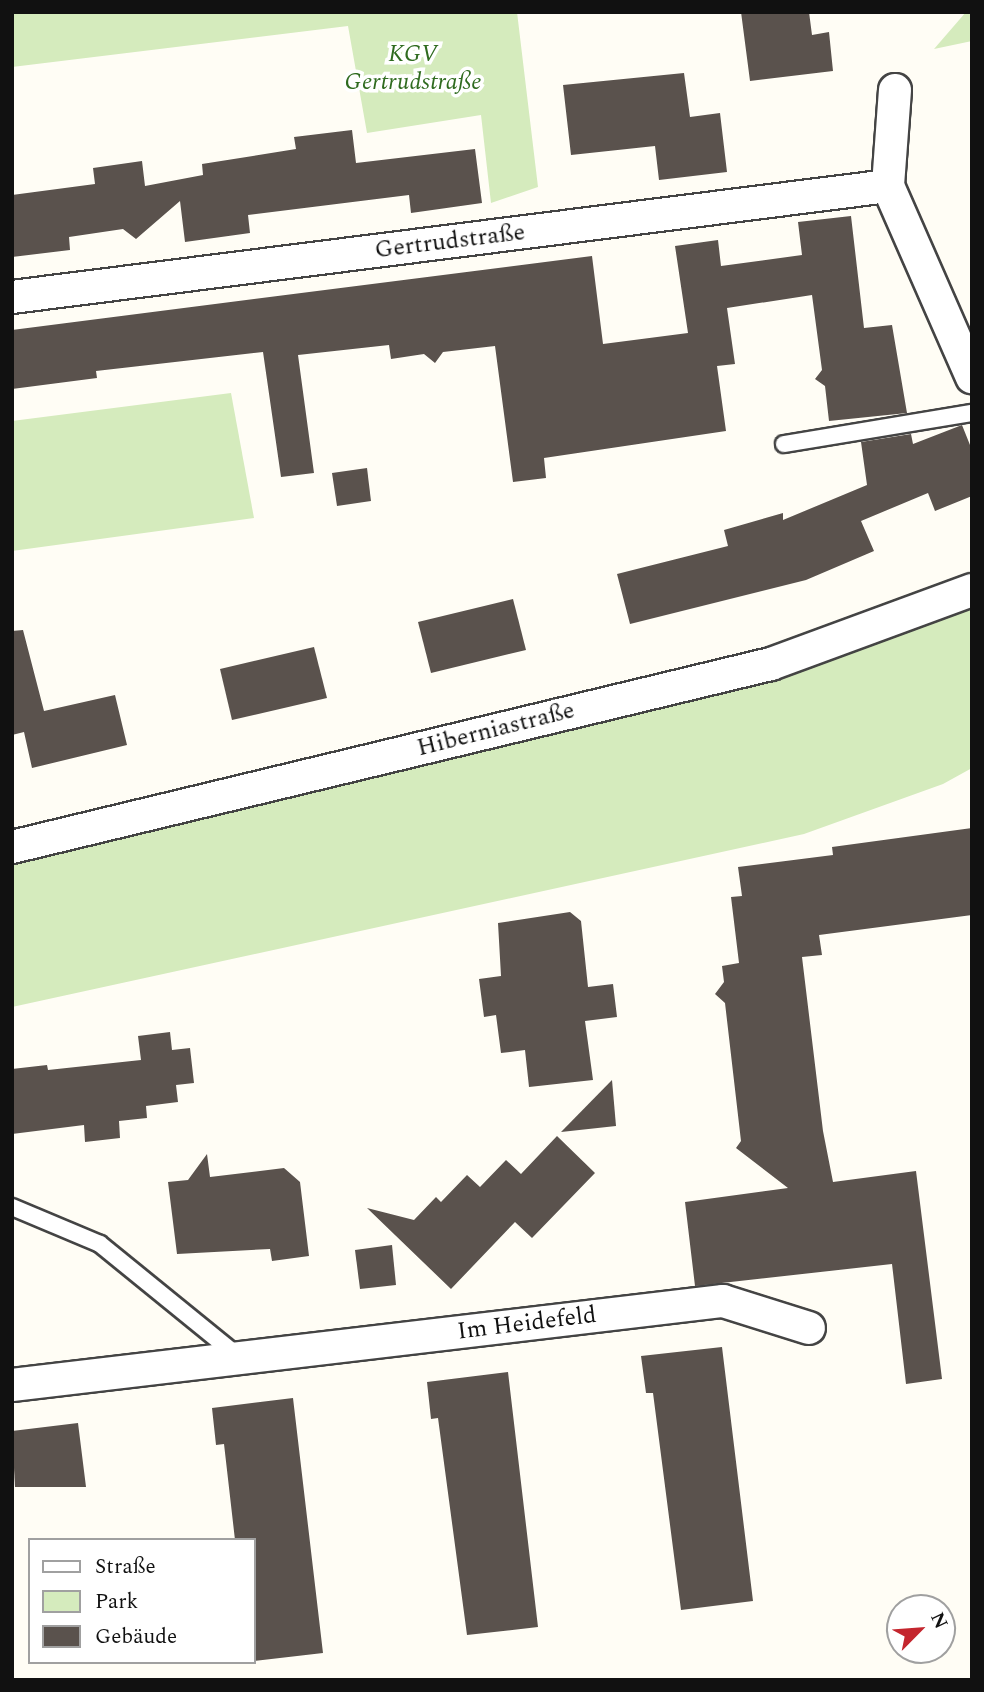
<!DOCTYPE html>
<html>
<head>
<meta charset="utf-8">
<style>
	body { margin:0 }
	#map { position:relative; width:984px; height:1692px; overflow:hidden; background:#fffdf5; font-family:Spectral,serif }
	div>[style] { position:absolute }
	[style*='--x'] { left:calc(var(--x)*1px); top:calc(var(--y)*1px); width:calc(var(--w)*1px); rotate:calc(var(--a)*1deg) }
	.green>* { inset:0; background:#d5ebbd }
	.building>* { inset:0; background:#5a524d }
	.roads { filter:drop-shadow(2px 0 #444) drop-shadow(-2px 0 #444) drop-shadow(0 2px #444) drop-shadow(0 -2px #444) }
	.service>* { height:16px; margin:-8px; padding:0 8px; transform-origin:8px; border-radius:8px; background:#fff }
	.minor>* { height:32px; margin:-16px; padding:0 16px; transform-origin:16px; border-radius:16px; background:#fff }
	span { translate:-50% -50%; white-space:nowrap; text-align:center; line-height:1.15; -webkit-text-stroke:7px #fff; paint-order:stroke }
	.park-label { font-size:24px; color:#2f6b1f; font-style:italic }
	.street-label { font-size:24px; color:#111 }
	.frame { position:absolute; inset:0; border:14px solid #111; pointer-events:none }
	.legend { position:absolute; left:28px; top:1538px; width:228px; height:126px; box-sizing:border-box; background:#fff; border:2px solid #a0a0a0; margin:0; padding:9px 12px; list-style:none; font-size:21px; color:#111 }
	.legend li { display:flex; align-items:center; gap:14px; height:35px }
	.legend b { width:35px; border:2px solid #a0a0a0 }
	.north { position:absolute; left:886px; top:1594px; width:70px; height:70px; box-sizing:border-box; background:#fff; border:2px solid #a0a0a0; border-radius:50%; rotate:65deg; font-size:19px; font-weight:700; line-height:28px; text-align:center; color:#111 }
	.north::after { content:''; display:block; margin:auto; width:24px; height:32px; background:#c4262e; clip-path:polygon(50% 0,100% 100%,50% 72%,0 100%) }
</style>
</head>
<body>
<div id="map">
	<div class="green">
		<div style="clip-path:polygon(12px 12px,517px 12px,538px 187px,491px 203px,481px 115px,367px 133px,348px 26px,12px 67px)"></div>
		<div style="clip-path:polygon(966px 12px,972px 12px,972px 41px,934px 49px)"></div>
		<div style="clip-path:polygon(231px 393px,254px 518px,12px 551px,12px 421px)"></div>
		<div style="clip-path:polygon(972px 590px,972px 768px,943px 784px,804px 834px,12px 1007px,12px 847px,606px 703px)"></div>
	</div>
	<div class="building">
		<div style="clip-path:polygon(741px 12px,809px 12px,812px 35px,829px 32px,833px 71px,750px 81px)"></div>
		<div style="clip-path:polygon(684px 73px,690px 117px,720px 113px,727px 172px,659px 180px,655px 146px,571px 155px,563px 85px)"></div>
		<div style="clip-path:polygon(352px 130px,356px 163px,475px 149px,482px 203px,411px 213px,409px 195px,248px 215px,250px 233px,185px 242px,180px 201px,136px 239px,123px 229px,69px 237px,70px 250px,12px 257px,12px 195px,95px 184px,93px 168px,142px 161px,145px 186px,203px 175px,202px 164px,296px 149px,294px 137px)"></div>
		<div style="clip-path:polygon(851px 216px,864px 328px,892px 325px,907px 413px,829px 421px,825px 386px,815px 379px,822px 370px,812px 295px,727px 308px,735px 364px,717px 366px,726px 431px,544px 458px,546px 478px,513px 482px,495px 346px,443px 352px,435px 363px,424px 354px,391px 359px,389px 345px,298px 355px,314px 473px,281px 477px,263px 352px,96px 371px,97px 378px,12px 389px,12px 330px,592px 256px,603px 344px,688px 333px,675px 246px,718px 240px,721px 266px,802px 255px,798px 222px)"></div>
		<div style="clip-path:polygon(962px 425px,972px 450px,972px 496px,935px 511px,928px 493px,861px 521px,874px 551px,806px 580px,630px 624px,617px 574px,728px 546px,724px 530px,783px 513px,783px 520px,867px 485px,861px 442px,911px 434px,913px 444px)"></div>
		<div style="clip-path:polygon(367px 468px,371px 501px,337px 506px,332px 473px)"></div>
		<div style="clip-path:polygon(513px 599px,526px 650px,431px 673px,418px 622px)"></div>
		<div style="clip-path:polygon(23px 630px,44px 711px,115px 695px,127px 745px,32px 768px,24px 732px,12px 735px,12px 631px)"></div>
		<div style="clip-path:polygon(314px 647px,327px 698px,232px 720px,220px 669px)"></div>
		<div style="clip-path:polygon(972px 828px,972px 915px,819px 935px,822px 955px,802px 957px,823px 1131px,833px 1182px,916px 1171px,942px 1379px,906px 1384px,892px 1264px,695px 1286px,685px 1202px,788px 1188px,736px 1148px,741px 1141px,725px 1003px,715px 994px,724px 982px,722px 966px,739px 963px,731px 897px,742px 896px,738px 867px,833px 855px,832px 847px)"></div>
		<div style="clip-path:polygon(570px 912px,581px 921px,588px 987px,613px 984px,617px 1017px,585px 1021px,593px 1080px,529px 1087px,525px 1050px,501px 1053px,496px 1015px,484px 1017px,479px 979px,501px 976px,498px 923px)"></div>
		<div style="clip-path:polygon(170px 1032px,172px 1050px,190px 1048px,194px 1083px,176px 1085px,178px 1102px,146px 1106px,147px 1118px,119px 1121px,120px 1138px,85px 1142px,84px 1125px,12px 1134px,12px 1069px,47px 1065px,48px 1070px,141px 1060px,138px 1036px)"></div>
		<div style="clip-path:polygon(612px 1080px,616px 1126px,561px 1132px)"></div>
		<div style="clip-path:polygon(557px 1136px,595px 1173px,532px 1238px,515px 1222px,451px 1289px,367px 1208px,414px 1220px,436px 1197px,441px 1202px,467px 1175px,480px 1187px,506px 1160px,521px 1174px)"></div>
		<div style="clip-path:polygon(207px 1154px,210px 1177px,284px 1168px,300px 1182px,309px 1256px,272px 1261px,270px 1249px,177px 1254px,168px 1182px,188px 1180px)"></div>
		<div style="clip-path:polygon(392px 1245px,396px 1285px,360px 1289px,355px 1250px)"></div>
		<div style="clip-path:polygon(722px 1347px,753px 1601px,681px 1610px,653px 1393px,646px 1393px,641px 1356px)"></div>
		<div style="clip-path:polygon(508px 1372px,538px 1627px,467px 1635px,438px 1418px,431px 1419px,427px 1382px)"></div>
		<div style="clip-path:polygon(293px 1398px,323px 1653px,254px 1661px,254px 1540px,235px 1540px,224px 1444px,216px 1445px,212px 1408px)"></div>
		<div style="clip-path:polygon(78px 1423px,86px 1487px,15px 1487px,12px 1431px)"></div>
	</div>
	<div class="roads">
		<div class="service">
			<div style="--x:784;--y:444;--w:191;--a:-9.4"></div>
			<div style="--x:12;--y:1207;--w:95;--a:22.8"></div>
			<div style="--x:100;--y:1244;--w:179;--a:39.1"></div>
		</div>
		<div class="minor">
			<div style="--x:895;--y:90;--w:96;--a:94.2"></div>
			<div style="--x:888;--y:186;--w:209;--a:66.3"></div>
			<div style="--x:12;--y:297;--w:883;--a:-7.22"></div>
			<div style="--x:12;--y:847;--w:781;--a:-13.56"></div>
			<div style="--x:771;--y:664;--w:214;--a:-20.2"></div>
			<div style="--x:12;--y:1385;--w:716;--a:-6.74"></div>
			<div style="--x:723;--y:1301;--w:90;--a:17.4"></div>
		</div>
	</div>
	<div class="park-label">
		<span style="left:413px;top:69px">KGV<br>Gertrudstraße</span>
	</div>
	<div class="street-label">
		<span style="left:450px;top:242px;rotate:-7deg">Gertrudstraße</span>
		<span style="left:496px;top:730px;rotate:-14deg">Hiberniastraße</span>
		<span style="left:527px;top:1324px;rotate:-7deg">Im Heidefeld</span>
	</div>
	<div class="frame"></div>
	<ul class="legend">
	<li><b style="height:9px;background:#fff"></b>Straße</li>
	<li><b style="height:19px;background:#d5ebbd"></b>Park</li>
	<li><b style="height:19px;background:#5a524d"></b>Gebäude</li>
	</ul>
	<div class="north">N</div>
</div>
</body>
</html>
